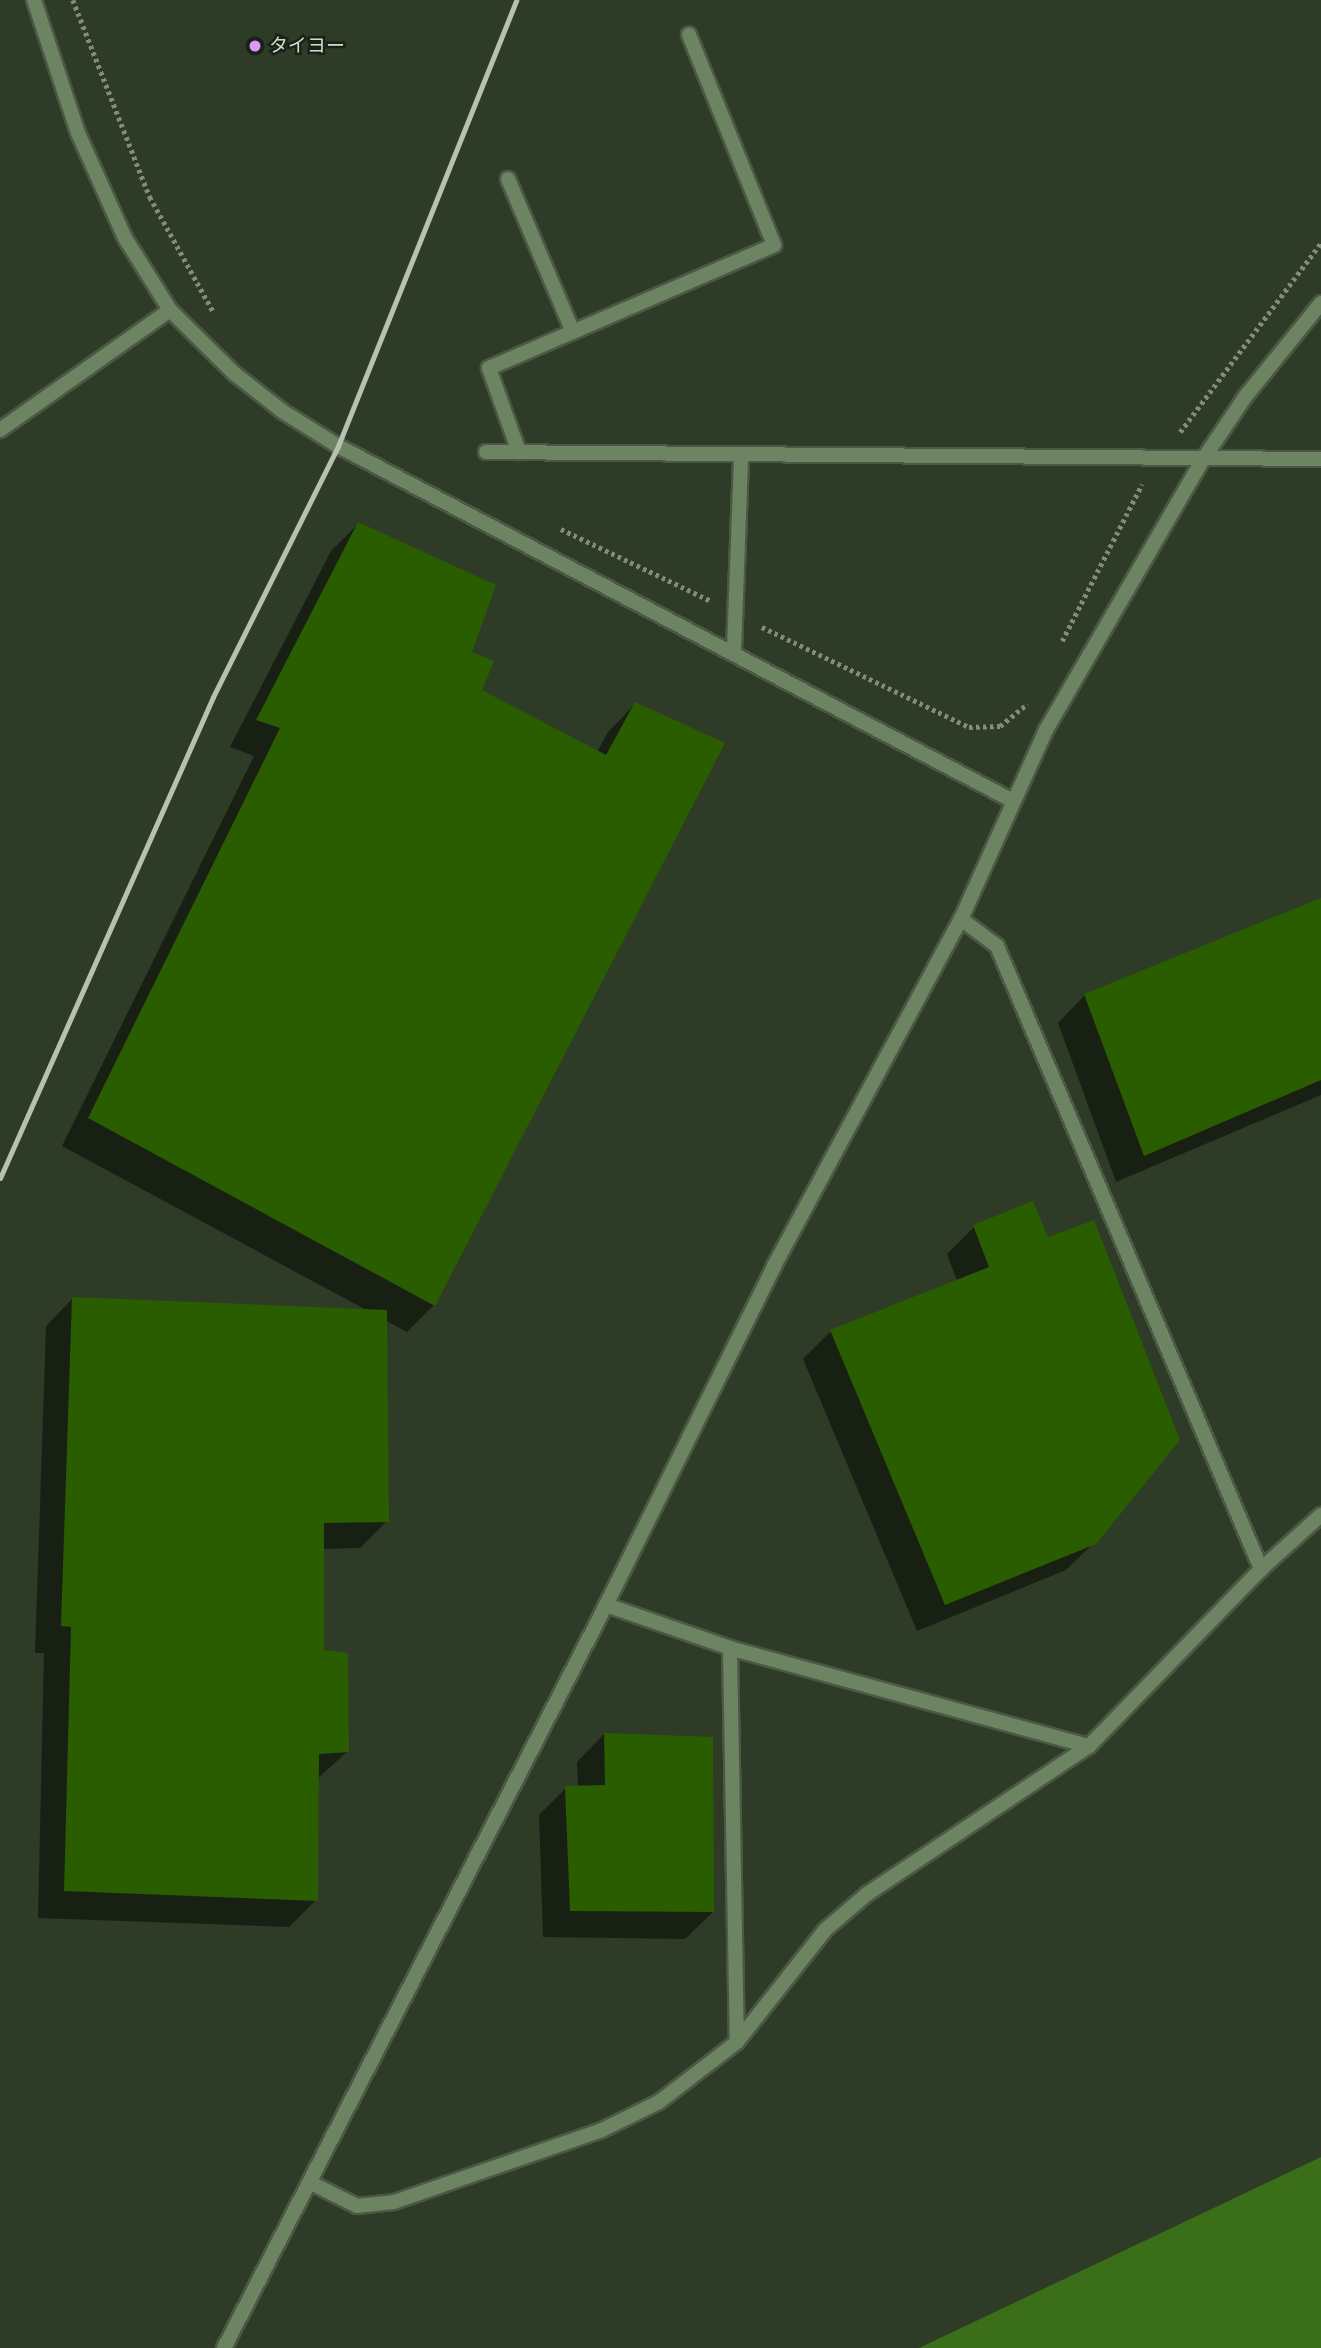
<!DOCTYPE html>
<html>
<head>
<meta charset="utf-8">
<style>
	body { margin:0 }
	#map { position:relative; width:1321px; height:2348px; overflow:hidden; background:#2e3c27; font-family:Bitter,"Noto Sans JP",serif }
	div>[style] { position:absolute }
	[style*='--x'] { left:calc(var(--x)*1px); top:calc(var(--y)*1px); width:calc(var(--w)*1px); rotate:calc(var(--a)*1deg) }
	.forest>* { inset:0; background:#3b6e18 }
	.shadow>* { inset:0; background:#0007 }
	.building>* { inset:0; background:#2a5d00 }
	.path>* { height:4.5px; margin-top:-2.25px; transform-origin:0; background:repeating-linear-gradient(90deg,#818c7b 0 3.5px,transparent 0 7px) }
	.roads { filter:drop-shadow(2px 0 #4b5845) drop-shadow(-2px 0 #4b5845) drop-shadow(0 2px #4b5845) drop-shadow(0 -2px #4b5845) }
	.service>* { height:14px; margin:-7px; padding:0 7px; transform-origin:7px; border-radius:7px; background:#6c8462 }
	.minor>* { height:14px; margin:-7px; padding:0 7px; transform-origin:7px; border-radius:7px; background:#6c8462 }
	.tertiary>* { height:14px; margin:-7px; padding:0 7px; transform-origin:7px; border-radius:7px; background:#6c8462 }
	.rail>* { height:5px; margin:-2.5px; padding:0 2.5px; transform-origin:2.5px; border-radius:2.5px; background:#b7c1b2 }
	.dots>* { width:19px; height:19px; translate:-50% -50%; box-sizing:border-box; border:4px solid #1a2117; border-radius:50% }
	span { translate:-50% -50%; white-space:nowrap; text-align:center; line-height:1.15; -webkit-text-stroke:5px #1a2117; paint-order:stroke }
	.poi-label { font-size:19px; color:#d1dacc }
	.left { translate:0 -50%; text-align:left }
</style>
</head>
<body>
<div id="map">
	<div class="forest">
		<div style="clip-path:polygon(1321px 2157px,1321px 2348px,919px 2348px)"></div>
	</div>
	<div class="shadow">
		<div style="clip-path:polygon(358px 524px,469px 653px,479px 691px,597px 752px,608px 732px,635px 704px,434px 1305px,407px 1332px,386px 1321px,387px 1521px,360px 1548px,323px 1549px,322px 1651px,348px 1751px,317px 1779px,316px 1900px,289px 1927px,38px 1918px,44px 1653px,35px 1653px,46px 1326px,73px 1298px,368px 1311px,62px 1146px,254px 756px,230px 747px,331px 551px)"></div>
		<div style="clip-path:polygon(1321px 900px,1321px 1095px,1116px 1182px,1058px 1023px,1085px 995px)"></div>
		<div style="clip-path:polygon(974px 1227px,1095px 1542px,1066px 1570px,917px 1631px,803px 1359px,831px 1331px,957px 1281px,947px 1254px)"></div>
		<div style="clip-path:polygon(604px 1734px,713px 1912px,685px 1939px,543px 1937px,539px 1815px,566px 1788px,578px 1788px,577px 1762px)"></div>
	</div>
	<div class="building">
		<div style="clip-path:polygon(358px 522px,496px 585px,472px 652px,494px 661px,482px 690px,606px 755px,635px 702px,725px 743px,435px 1306px,88px 1118px,280px 728px,256px 720px)"></div>
		<div style="clip-path:polygon(1321px 898px,1321px 1080px,1144px 1156px,1084px 994px)"></div>
		<div style="clip-path:polygon(1033px 1201px,1048px 1237px,1094px 1220px,1180px 1440px,1096px 1544px,945px 1605px,830px 1330px,989px 1267px,973px 1225px)"></div>
		<div style="clip-path:polygon(72px 1297px,387px 1310px,389px 1522px,324px 1523px,324px 1650px,348px 1653px,349px 1752px,319px 1754px,318px 1901px,64px 1891px,71px 1627px,61px 1626px)"></div>
		<div style="clip-path:polygon(604px 1733px,713px 1737px,714px 1912px,570px 1911px,565px 1786px,605px 1785px)"></div>
	</div>
	<div class="path">
		<div style="--x:73;--y:0;--w:212;--a:68.7"></div>
		<div style="--x:150;--y:197;--w:130;--a:61.1"></div>
		<div style="--x:1180;--y:432;--w:236;--a:-53.3"></div>
		<div style="--x:561;--y:529;--w:166;--a:25.6"></div>
		<div style="--x:762;--y:627;--w:230;--a:25.8"></div>
		<div style="--x:969;--y:727;--w:31;--a:-2"></div>
		<div style="--x:1000;--y:726;--w:35;--a:-39"></div>
		<div style="--x:1062;--y:641;--w:176;--a:-63"></div>
	</div>
	<div class="roads">
		<div class="service">
			<div style="--x:508;--y:179;--w:166;--a:67"></div>
			<div style="--x:519;--y:452;--w:89;--a:-109.7"></div>
			<div style="--x:489;--y:368;--w:310;--a:-23.3"></div>
			<div style="--x:774;--y:245;--w:227;--a:-112"></div>
		</div>
		<div class="minor">
			<div style="--x:0;--y:430;--w:208;--a:-35.2"></div>
			<div style="--x:486;--y:452;--w:835;--a:0.48"></div>
			<div style="--x:734;--y:650;--w:194;--a:-87.9"></div>
			<div style="--x:961;--y:919;--w:45;--a:36.9"></div>
			<div style="--x:997;--y:946;--w:677;--a:67.03"></div>
			<div style="--x:606;--y:1605;--w:131;--a:19.1"></div>
			<div style="--x:730;--y:1648;--w:372;--a:15.3"></div>
			<div style="--x:730;--y:1648;--w:394;--a:89"></div>
			<div style="--x:311;--y:2183;--w:51;--a:26.6"></div>
			<div style="--x:357;--y:2206;--w:37;--a:-6"></div>
			<div style="--x:394;--y:2202;--w:220;--a:-19.1"></div>
			<div style="--x:602;--y:2130;--w:64;--a:-26.2"></div>
			<div style="--x:659;--y:2102;--w:98;--a:-37.6"></div>
			<div style="--x:737;--y:2042;--w:142;--a:-51.8"></div>
			<div style="--x:825;--y:1930;--w:55;--a:-40.6"></div>
			<div style="--x:867;--y:1894;--w:267;--a:-33.7"></div>
			<div style="--x:1089;--y:1746;--w:247;--a:-45.8"></div>
			<div style="--x:1261;--y:1569;--w:81;--a:-42"></div>
		</div>
		<div class="tertiary">
			<div style="--x:34;--y:0;--w:140;--a:71.7"></div>
			<div style="--x:78;--y:133;--w:115;--a:65.9"></div>
			<div style="--x:125;--y:238;--w:85;--a:58"></div>
			<div style="--x:170;--y:310;--w:91;--a:44.6"></div>
			<div style="--x:235;--y:374;--w:60;--a:38.2"></div>
			<div style="--x:282;--y:411;--w:66;--a:32"></div>
			<div style="--x:338;--y:446;--w:760;--a:27.74"></div>
			<div style="--x:224;--y:2348;--w:835;--a:-62.79"></div>
			<div style="--x:606;--y:1605;--w:378;--a:-63.6"></div>
			<div style="--x:774;--y:1266;--w:394;--a:-61.7"></div>
			<div style="--x:961;--y:919;--w:207;--a:-65.8"></div>
			<div style="--x:1046;--y:730;--w:311;--a:-59.9"></div>
			<div style="--x:1202;--y:461;--w:77;--a:-56.1"></div>
			<div style="--x:1245;--y:397;--w:121;--a:-51"></div>
		</div>
	</div>
	<div class="rail">
		<div style="--x:0;--y:1178;--w:526;--a:-66.11"></div>
		<div style="--x:213;--y:697;--w:280;--a:-63.5"></div>
		<div style="--x:338;--y:446;--w:480;--a:-68.2"></div>
	</div>
	<div class="dots">
		<div style="left:255px;top:46px;background:#db99f5"></div>
	</div>
	<div class="poi-label">
		<span class="left" style="left:269px;top:46px">タイヨー</span>
	</div>
</div>
</body>
</html>
